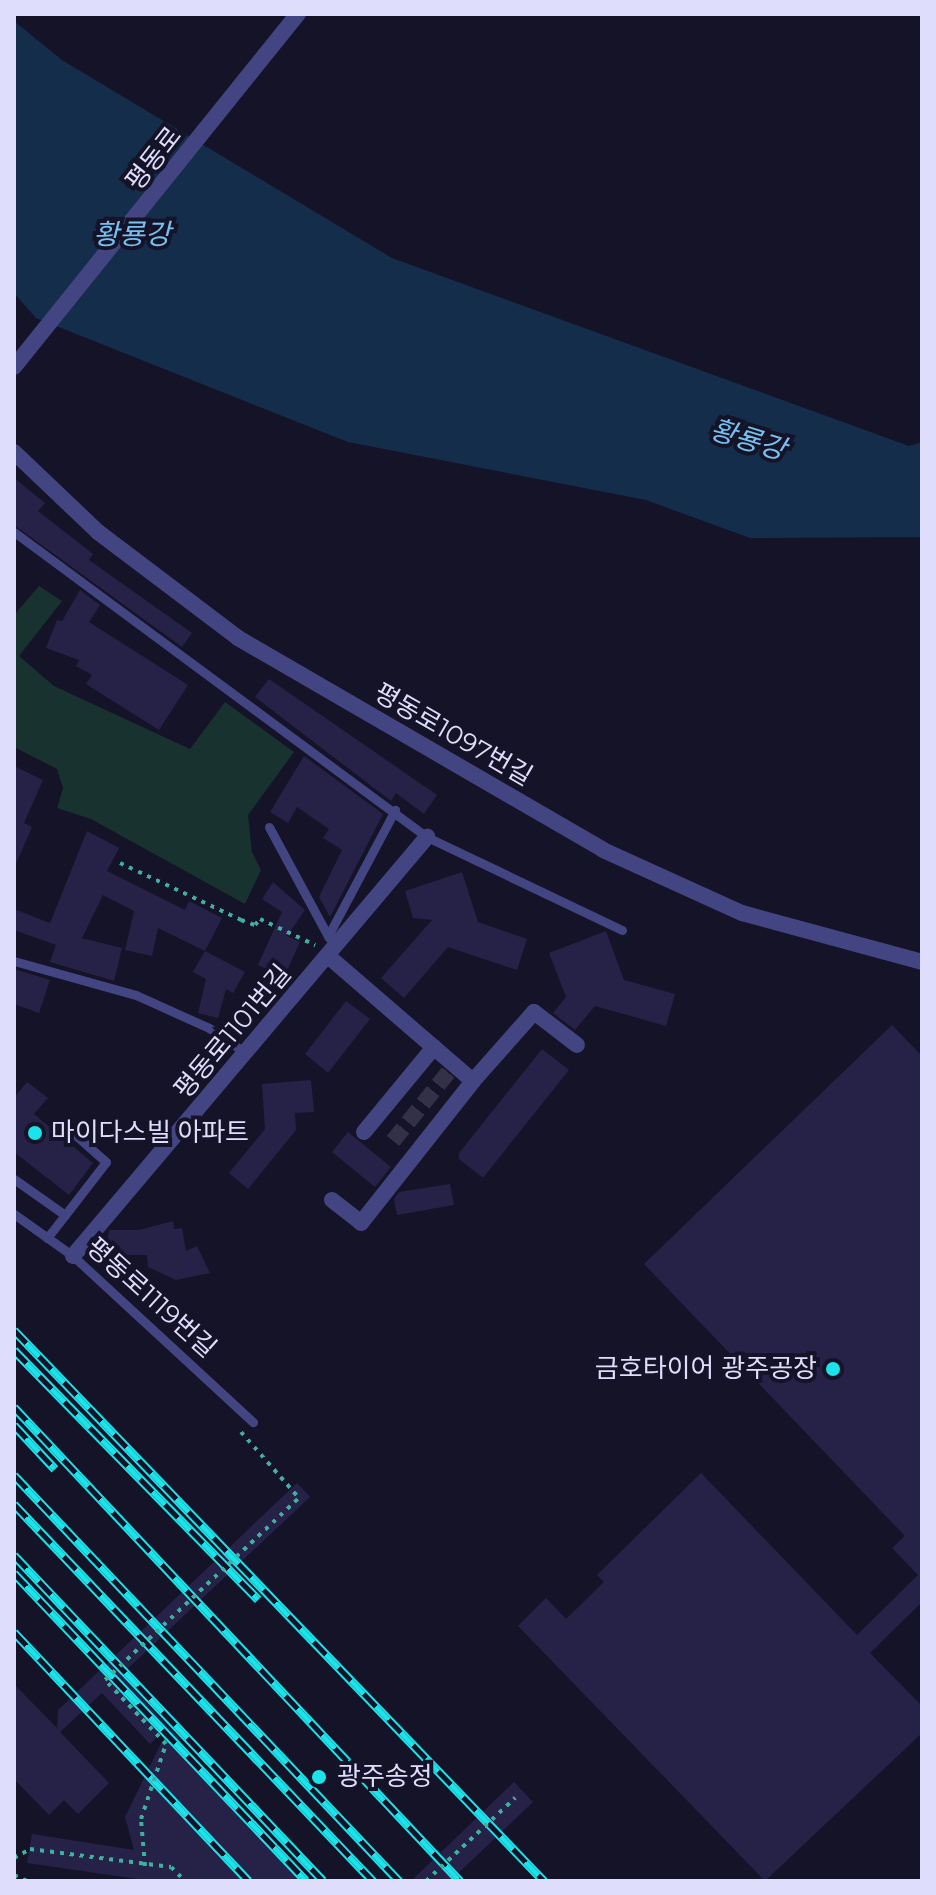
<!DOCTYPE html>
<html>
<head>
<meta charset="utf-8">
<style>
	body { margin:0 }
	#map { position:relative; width:936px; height:1895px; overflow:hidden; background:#151328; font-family:Montserrat,"Noto Sans KR",sans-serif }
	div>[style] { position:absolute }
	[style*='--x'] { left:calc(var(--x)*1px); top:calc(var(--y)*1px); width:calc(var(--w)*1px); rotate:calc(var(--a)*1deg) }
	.green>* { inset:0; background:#17322f }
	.water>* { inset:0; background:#142d4b }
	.building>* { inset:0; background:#262147 }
	.minor-tunnel>* { height:16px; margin-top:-8px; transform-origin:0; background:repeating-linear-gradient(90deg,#333148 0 16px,transparent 0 24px) }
	.path>* { height:4px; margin-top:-2px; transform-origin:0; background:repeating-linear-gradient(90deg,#3db0a1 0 4px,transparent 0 10px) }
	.service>* { height:9px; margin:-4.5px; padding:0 4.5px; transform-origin:4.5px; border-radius:4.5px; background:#434582 }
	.minor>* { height:16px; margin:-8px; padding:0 8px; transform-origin:8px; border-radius:8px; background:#434582 }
	.rail>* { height:9px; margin-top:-4.5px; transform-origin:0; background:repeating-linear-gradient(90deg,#151328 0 18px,#1ce3e9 0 36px); box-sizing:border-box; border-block:2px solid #1ce3e9 }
	.path-bridge>* { height:4px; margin-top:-2px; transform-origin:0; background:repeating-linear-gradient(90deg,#3db0a1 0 4px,transparent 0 10px) }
	.dots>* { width:22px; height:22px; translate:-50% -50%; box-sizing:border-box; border:4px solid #151328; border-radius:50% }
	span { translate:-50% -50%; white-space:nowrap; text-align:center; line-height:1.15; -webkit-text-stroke:8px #151328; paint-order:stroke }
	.street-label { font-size:26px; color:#dfddfc }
	.poi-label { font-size:26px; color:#dfddfc }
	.left { translate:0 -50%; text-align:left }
	.right { translate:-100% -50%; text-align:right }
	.water-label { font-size:28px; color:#76c1f1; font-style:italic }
	.frame { position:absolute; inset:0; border:16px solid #dfddfc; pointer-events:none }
</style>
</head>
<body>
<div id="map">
	<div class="green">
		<div style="clip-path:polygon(39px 586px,62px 601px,19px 656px,54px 686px,190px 749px,225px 702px,294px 752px,248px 815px,252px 852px,261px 870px,245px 904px,91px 819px,57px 808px,63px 788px,57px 769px,14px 747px,14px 615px)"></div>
	</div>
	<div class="water">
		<div style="clip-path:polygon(14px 21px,62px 60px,392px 258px,909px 446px,922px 442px,922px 537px,750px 538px,646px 500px,348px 442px,36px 318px,14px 293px)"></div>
	</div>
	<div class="building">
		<div style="clip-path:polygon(14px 478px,45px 503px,38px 511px,93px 554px,89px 560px,192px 633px,182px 647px,14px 525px)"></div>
		<div style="clip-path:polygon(80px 590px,100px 605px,89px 622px,188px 685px,159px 730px,86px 684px,92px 675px,76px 666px,79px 660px,46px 648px,57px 620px,62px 621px)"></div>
		<div style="clip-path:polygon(269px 679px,437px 795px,424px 814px,396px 793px,391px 801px,255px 697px)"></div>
		<div style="clip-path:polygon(304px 756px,383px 814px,330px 917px,319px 897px,342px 850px,323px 838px,329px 829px,297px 807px,288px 823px,270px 812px)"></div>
		<div style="clip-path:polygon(14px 766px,43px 780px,24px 823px,32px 827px,14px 868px)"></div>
		<div style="clip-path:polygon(87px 831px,119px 848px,107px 871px,185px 910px,189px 901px,222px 918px,205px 951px,158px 928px,152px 956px,125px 950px,134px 911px,103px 895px,82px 938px,122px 948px,114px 981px,50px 962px,56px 945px,14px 930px,14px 909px,50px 923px)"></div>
		<div style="clip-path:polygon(462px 872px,478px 922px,527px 939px,517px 970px,448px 947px,404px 998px,381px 978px,432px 920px,413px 918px,405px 891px)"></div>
		<div style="clip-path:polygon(273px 882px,305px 910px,287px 936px,300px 942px,284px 977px,258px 965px,282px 912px,262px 899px)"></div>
		<div style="clip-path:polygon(606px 931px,624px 980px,675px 994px,666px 1026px,595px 1006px,575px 1030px,553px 1013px,566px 997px,549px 953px)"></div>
		<div style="clip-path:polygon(205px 951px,245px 972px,233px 993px,226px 989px,218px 1018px,198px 1013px,206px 979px,193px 972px)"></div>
		<div style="clip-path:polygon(14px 969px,50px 980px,39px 1013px,14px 1004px)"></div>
		<div style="clip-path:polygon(346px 1001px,370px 1019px,328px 1073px,305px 1054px)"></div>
		<div style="clip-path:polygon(892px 1025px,922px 1056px,922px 1602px,870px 1653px,922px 1706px,922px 1733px,765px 1881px,518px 1626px,546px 1598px,566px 1619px,604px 1582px,597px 1575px,701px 1473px,857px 1635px,918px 1575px,892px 1548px,905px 1536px,644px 1264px)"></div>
		<div style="clip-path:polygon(542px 1049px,569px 1070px,483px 1178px,459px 1159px,459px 1153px)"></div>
		<div style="clip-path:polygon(311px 1080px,314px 1112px,295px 1113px,296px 1130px,248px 1189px,229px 1173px,265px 1129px,262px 1084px)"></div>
		<div style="clip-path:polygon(27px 1082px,48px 1098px,34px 1114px,93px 1163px,69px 1195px,14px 1152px,14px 1098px)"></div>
		<div style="clip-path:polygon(348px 1132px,391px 1167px,375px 1187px,332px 1152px)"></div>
		<div style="clip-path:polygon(450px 1184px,454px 1205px,397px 1215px,394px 1199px,399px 1192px)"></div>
		<div style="clip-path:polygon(173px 1221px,174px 1229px,182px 1228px,186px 1251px,197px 1246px,210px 1273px,176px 1280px,148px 1267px,147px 1255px,105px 1255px,109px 1230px,139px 1230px)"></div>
		<div style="clip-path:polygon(297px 1483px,310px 1497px,121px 1675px,168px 1726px,150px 1744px,102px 1693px,60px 1732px,109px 1783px,78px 1814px,64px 1800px,49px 1815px,14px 1779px,14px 1684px,57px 1728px,58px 1710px)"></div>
		<div style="clip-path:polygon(169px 1727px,181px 1739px,180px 1747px,306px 1881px,151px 1881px,27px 1863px,32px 1834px,134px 1850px,125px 1817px)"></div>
		<div style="clip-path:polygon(514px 1782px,533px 1802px,450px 1881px,411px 1881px)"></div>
	</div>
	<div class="minor-tunnel">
		<div style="--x:393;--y:1141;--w:97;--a:-51.2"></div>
	</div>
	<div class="path">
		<div style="--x:120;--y:863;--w:134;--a:25.2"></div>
		<div style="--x:241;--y:920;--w:15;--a:20"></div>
		<div style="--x:255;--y:925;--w:8;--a:-50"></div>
		<div style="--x:260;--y:919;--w:61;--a:25.3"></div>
		<div style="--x:241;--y:1432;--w:88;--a:48.7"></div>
		<div style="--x:14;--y:1858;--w:18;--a:-29"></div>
		<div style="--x:30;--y:1849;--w:142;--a:7.3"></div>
		<div style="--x:171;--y:1867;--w:20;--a:45"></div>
		<div style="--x:14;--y:1875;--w:14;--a:25"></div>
	</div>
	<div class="service">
		<div style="--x:14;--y:532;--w:513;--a:36.45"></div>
		<div style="--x:427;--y:837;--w:216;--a:25.5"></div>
		<div style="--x:269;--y:827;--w:126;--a:61.6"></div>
		<div style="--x:328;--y:936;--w:143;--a:-62"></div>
		<div style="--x:14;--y:961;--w:127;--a:15.6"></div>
		<div style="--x:136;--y:995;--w:80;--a:24.3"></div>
		<div style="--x:209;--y:1028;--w:45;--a:34"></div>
		<div style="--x:14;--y:1179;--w:62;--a:35.2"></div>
		<div style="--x:65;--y:1215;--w:67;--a:-52.3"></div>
		<div style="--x:106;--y:1162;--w:45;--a:-138.6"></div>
		<div style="--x:14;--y:1214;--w:72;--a:35.4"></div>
		<div style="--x:73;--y:1256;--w:245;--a:42.7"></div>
		<div style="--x:47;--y:1238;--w:29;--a:-52"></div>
	</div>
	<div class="minor">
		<div style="--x:14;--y:367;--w:453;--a:-51.2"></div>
		<div style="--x:14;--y:452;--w:116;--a:43.6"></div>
		<div style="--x:98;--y:532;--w:176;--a:37.1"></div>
		<div style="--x:238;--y:638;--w:422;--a:30.1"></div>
		<div style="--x:603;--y:850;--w:153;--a:24.4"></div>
		<div style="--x:742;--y:913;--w:187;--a:15.2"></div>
		<div style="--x:328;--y:956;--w:191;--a:40.8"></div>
		<div style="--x:473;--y:1081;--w:92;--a:-48.5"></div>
		<div style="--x:534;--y:1012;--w:54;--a:37.5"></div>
		<div style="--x:364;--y:1132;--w:110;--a:-50.5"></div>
		<div style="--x:332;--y:1200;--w:37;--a:38"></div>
		<div style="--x:361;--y:1223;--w:181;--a:-51.7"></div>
		<div style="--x:73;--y:1256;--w:549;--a:-49.81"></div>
	</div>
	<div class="rail">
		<div style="--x:14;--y:1330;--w:765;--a:46.11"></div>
		<div style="--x:14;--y:1350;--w:349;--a:45.6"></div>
		<div style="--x:14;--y:1407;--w:651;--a:46.74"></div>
		<div style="--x:14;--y:1425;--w:60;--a:47"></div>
		<div style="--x:14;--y:1475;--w:560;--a:46.52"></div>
		<div style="--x:14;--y:1504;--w:521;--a:46.4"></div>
		<div style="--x:14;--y:1555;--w:449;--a:46.5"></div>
		<div style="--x:14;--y:1573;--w:424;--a:46.5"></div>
		<div style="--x:14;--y:1632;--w:342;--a:46.7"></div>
	</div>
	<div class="path-bridge">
		<div style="--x:145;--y:1866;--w:47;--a:-94.9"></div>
		<div style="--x:141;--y:1819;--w:79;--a:-71.6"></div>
		<div style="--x:166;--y:1744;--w:88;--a:-133.6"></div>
		<div style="--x:105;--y:1680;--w:266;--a:-43.2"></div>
		<div style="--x:426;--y:1881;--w:122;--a:-43"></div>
	</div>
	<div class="dots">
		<div style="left:35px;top:1133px;background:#1ce3e9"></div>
		<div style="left:833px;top:1369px;background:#1ce3e9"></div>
		<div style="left:319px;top:1777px;background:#1ce3e9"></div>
	</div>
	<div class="street-label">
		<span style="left:154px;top:159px;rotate:-52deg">평동로</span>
		<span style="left:453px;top:735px;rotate:30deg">평동로1097번길</span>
		<span style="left:233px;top:1032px;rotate:-50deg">평동로1101번길</span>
		<span style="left:151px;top:1298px;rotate:42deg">평동로1119번길</span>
	</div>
	<div class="poi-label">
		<span class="left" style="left:51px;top:1133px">마이다스빌 아파트</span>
		<span class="right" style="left:817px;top:1369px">금호타이어 광주공장</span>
		<span class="left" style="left:337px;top:1777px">광주송정</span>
	</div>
	<div class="water-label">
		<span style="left:132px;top:234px">황룡강</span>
		<span style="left:748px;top:439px;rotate:17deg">황룡강</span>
	</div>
	<div class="frame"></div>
</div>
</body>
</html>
